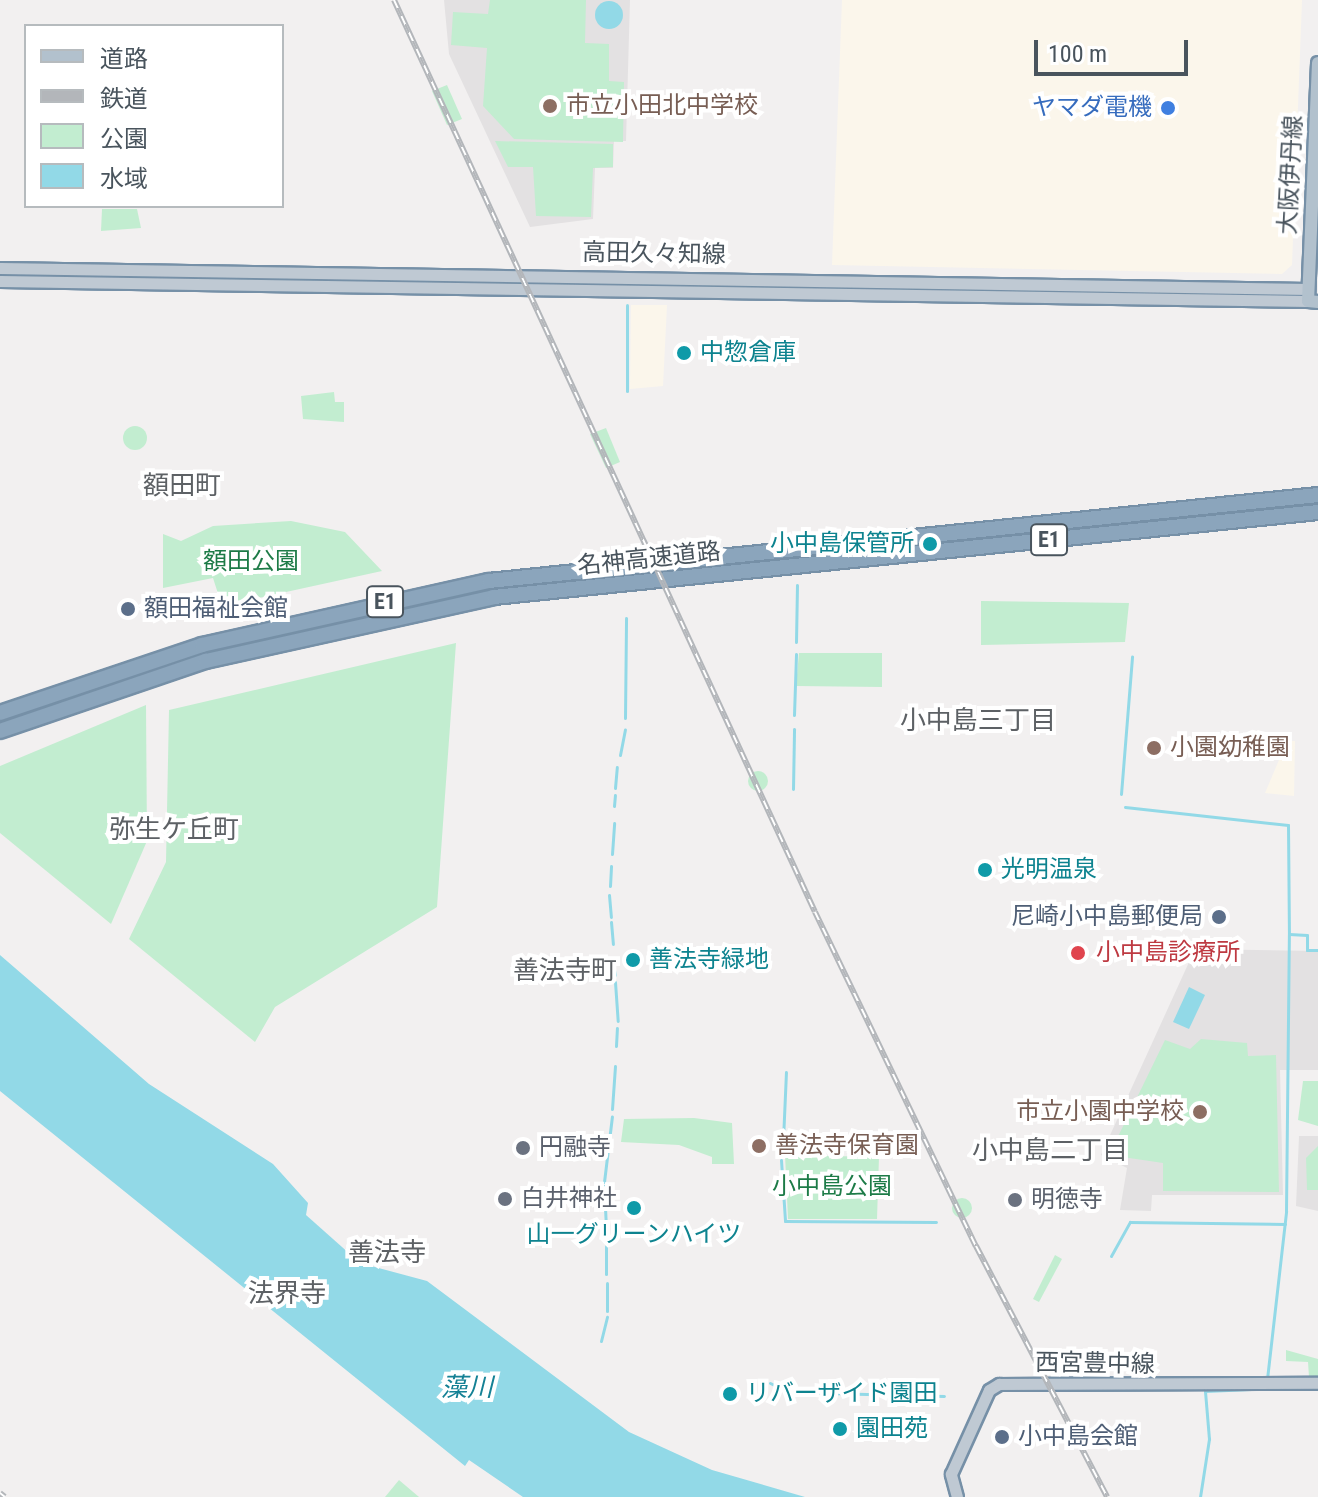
<!DOCTYPE html>
<html>
<head>
<meta charset="utf-8">
<style>
	body { margin:0 }
	#map { position:relative; width:1318px; height:1497px; overflow:hidden; background:#f2f0f0; font-family:"Roboto Condensed","Noto Sans JP",sans-serif }
	div>[style] { position:absolute }
	[style*='--x'] { left:calc(var(--x)*1px); top:calc(var(--y)*1px); width:calc(var(--w)*1px); rotate:calc(var(--a)*1deg) }
	.commercial>* { inset:0; background:#fbf6eb }
	.education>* { inset:0; background:#e3e1e2 }
	.green>* { inset:0; background:#c2edd0 }
	.round { border-radius:50% }
	.water>* { inset:0; background:#92d9e7 }
	.stream>* { height:3px; margin:-1.5px; padding:0 1.5px; transform-origin:1.5px; border-radius:1.5px; background:#92d9e7 }
	.roads { filter:drop-shadow(2px 0 #7690a7) drop-shadow(-2px 0 #7690a7) drop-shadow(0 2px #7690a7) drop-shadow(0 -2px #7690a7) }
	.secondary>* { height:11px; margin:-5.5px; padding:0 5.5px; transform-origin:5.5px; border-radius:5.5px; background:#bfc9d3 }
	.primary>* { height:12px; margin:-6px; padding:0 6px; transform-origin:6px; border-radius:6px; background:#b2c1cd }
	.motorway>* { height:14px; margin:-7px; padding:0 7px; transform-origin:7px; border-radius:7px; background:#8ba5bc }
	.rail>* { height:6px; margin-top:-3px; transform-origin:0; background:repeating-linear-gradient(90deg,#fff 0 9px,#b3b6ba 0 18px); box-sizing:border-box; border-block:2px solid #b3b6ba }
	.dots>* { width:22px; height:22px; translate:-50% -50%; box-sizing:border-box; border:4px solid #fff; border-radius:50% }
	span { translate:-50% -50%; white-space:nowrap; text-align:center; line-height:1.15; -webkit-text-stroke:8px #fff; paint-order:stroke }
	.shield-label span { padding:2px 6px; background:#fff; border:2px solid; border-radius:6px; -webkit-text-stroke-width:0 }
	.shield-label { font-size:22px; color:#49545d; font-weight:700 }
	.education-label { font-size:24px; color:#785e54 }
	.left { translate:0 -50%; text-align:left }
	.right { translate:-100% -50%; text-align:right }
	.shop-label { font-size:24px; color:#366cbe }
	.street-label { font-size:24px; color:#49545d }
	.culture-label { font-size:24px; color:#0d838f }
	.park-label { font-size:24px; color:#1d7b47 }
	.service-label { font-size:24px; color:#4e5e75 }
	.health-label { font-size:24px; color:#be3a42 }
	.worship-label { font-size:24px; color:#5b616d }
	.neighbourhood-label { font-size:26px; color:#5d6165 }
	.water-label { font-size:26px; color:#158195; font-style:italic }
	.legend { position:absolute; left:24px; top:24px; width:260px; height:184px; box-sizing:border-box; background:#fff; border:2px solid #b6bbbe; margin:0; padding:10px 14px; list-style:none; font-size:24px; color:#49545d }
	.legend li { display:flex; align-items:center; gap:16px; height:40px }
	.legend b { width:40px; border:2px solid #b6bbbe }
	.scale { position:absolute; left:1034px; top:40px; width:154px; height:36px; box-sizing:border-box; border:4px solid #49545d; border-top:0; padding-left:10px; font-size:24px; line-height:28px; white-space:nowrap; color:#49545d; -webkit-text-stroke:6px #fff; paint-order:stroke }
</style>
</head>
<body>
<div id="map">
	<div class="commercial">
		<div style="clip-path:polygon(842px 0,1302px 0,1292px 265px,1282px 274px,832px 265px)"></div>
		<div style="clip-path:polygon(631px 305px,667px 305px,663px 386px,630px 389px)"></div>
		<div style="clip-path:polygon(1287px 741px,1295px 741px,1294px 796px,1265px 793px)"></div>
	</div>
	<div class="education">
		<div style="clip-path:polygon(444px 0,630px 0,626px 141px,614px 141px,613px 168px,595px 168px,593px 219px,530px 227px,449px 54px)"></div>
		<div style="clip-path:polygon(1195px 949px,1318px 951px,1318px 1070px,1280px 1070px,1283px 1195px,1152px 1195px,1151px 1211px,1120px 1210px,1127px 1168px,1101px 1155px)"></div>
		<div style="clip-path:polygon(1299px 1136px,1318px 1136px,1318px 1211px,1296px 1206px)"></div>
	</div>
	<div class="green">
		<div style="clip-path:polygon(490px 0,586px 0,585px 43px,609px 44px,609px 81px,624px 82px,623px 142px,514px 139px,483px 106px,487px 48px,451px 45px,453px 12px,488px 14px)"></div>
		<div style="clip-path:polygon(447px 85px,462px 119px,447px 125px,432px 91px)"></div>
		<div style="clip-path:polygon(495px 141px,613px 144px,613px 167px,593px 168px,591px 217px,536px 216px,533px 167px,508px 167px)"></div>
		<div style="clip-path:polygon(102px 209px,137px 209px,141px 228px,101px 231px)"></div>
		<div style="clip-path:polygon(334px 392px,335px 402px,344px 402px,344px 422px,303px 419px,301px 396px)"></div>
		<div class="round" style="left:123px;top:426px;width:24px;height:24px"></div>
		<div style="clip-path:polygon(606px 428px,620px 462px,606px 468px,590px 434px)"></div>
		<div style="clip-path:polygon(291px 521px,345px 532px,382px 571px,222px 606px,213px 578px,163px 588px,163px 534px,181px 541px,213px 526px)"></div>
		<div style="clip-path:polygon(981px 601px,1129px 603px,1125px 642px,981px 645px)"></div>
		<div style="clip-path:polygon(456px 643px,437px 907px,275px 1007px,255px 1042px,129px 939px,166px 862px,169px 710px)"></div>
		<div style="clip-path:polygon(799px 653px,882px 653px,882px 687px,796px 686px)"></div>
		<div style="clip-path:polygon(146px 705px,147px 841px,111px 924px,0 833px,0 766px)"></div>
		<div class="round" style="left:748px;top:771px;width:20px;height:20px"></div>
		<div style="clip-path:polygon(1201px 1039px,1247px 1043px,1248px 1056px,1276px 1055px,1279px 1192px,1163px 1191px,1163px 1163px,1109px 1155px,1165px 1040px,1190px 1049px)"></div>
		<div style="clip-path:polygon(1303px 1081px,1318px 1081px,1318px 1126px,1298px 1120px)"></div>
		<div style="clip-path:polygon(694px 1118px,732px 1123px,734px 1164px,712px 1164px,712px 1157px,679px 1145px,621px 1142px,624px 1119px)"></div>
		<div style="clip-path:polygon(1318px 1146px,1318px 1190px,1307px 1190px,1306px 1158px)"></div>
		<div style="clip-path:polygon(785px 1155px,879px 1157px,877px 1219px,788px 1219px)"></div>
		<div class="round" style="left:952px;top:1198px;width:20px;height:20px"></div>
		<div style="clip-path:polygon(1055px 1255px,1062px 1259px,1039px 1302px,1033px 1299px)"></div>
		<div style="clip-path:polygon(1286px 1350px,1318px 1359px,1318px 1377px,1309px 1377px,1308px 1362px,1286px 1361px)"></div>
		<div style="clip-path:polygon(399px 1480px,419px 1497px,385px 1497px)"></div>
	</div>
	<div class="water">
		<div class="round" style="left:595px;top:1px;width:28px;height:28px"></div>
		<div style="clip-path:polygon(0 955px,149px 1084px,273px 1164px,308px 1203px,306px 1215px,360px 1263px,427px 1281px,629px 1432px,712px 1470px,805px 1497px,523px 1497px,469px 1460px,465px 1466px,0 1091px)"></div>
		<div style="clip-path:polygon(1189px 987px,1205px 995px,1189px 1029px,1173px 1022px)"></div>
	</div>
	<div class="stream">
		<div style="--x:627;--y:391;--w:86;--a:-90"></div>
		<div style="--x:796;--y:642;--w:57;--a:-89"></div>
		<div style="--x:794;--y:715;--w:61;--a:-88.1"></div>
		<div style="--x:625;--y:718;--w:100;--a:-89.4"></div>
		<div style="--x:620;--y:755;--w:26;--a:-79"></div>
		<div style="--x:615;--y:788;--w:21;--a:-85"></div>
		<div style="--x:793;--y:789;--w:60;--a:-89"></div>
		<div style="--x:1121;--y:794;--w:138;--a:-85.4"></div>
		<div style="--x:614;--y:806;--w:11;--a:-85"></div>
		<div style="--x:1125;--y:807;--w:164;--a:6.3"></div>
		<div style="--x:1288;--y:825;--w:109;--a:89.5"></div>
		<div style="--x:1289;--y:934;--w:18;--a:3"></div>
		<div style="--x:1307;--y:935;--w:15;--a:90"></div>
		<div style="--x:1307;--y:950;--w:11;--a:0"></div>
		<div style="--x:612;--y:854;--w:31;--a:-86"></div>
		<div style="--x:610;--y:886;--w:20;--a:-87"></div>
		<div style="--x:609;--y:895;--w:22;--a:85"></div>
		<div style="--x:611;--y:922;--w:22;--a:85"></div>
		<div style="--x:614;--y:960;--w:6;--a:90"></div>
		<div style="--x:614;--y:970;--w:5;--a:79"></div>
		<div style="--x:615;--y:982;--w:39;--a:86"></div>
		<div style="--x:616;--y:1046;--w:18;--a:-87"></div>
		<div style="--x:612;--y:1109;--w:43;--a:-86"></div>
		<div style="--x:783;--y:1140;--w:68;--a:-87.5"></div>
		<div style="--x:781;--y:1160;--w:61;--a:86.2"></div>
		<div style="--x:785;--y:1221;--w:151;--a:0.4"></div>
		<div style="--x:604;--y:1182;--w:66;--a:-83.1"></div>
		<div style="--x:604;--y:1186;--w:42;--a:87.3"></div>
		<div style="--x:606;--y:1246;--w:28;--a:90"></div>
		<div style="--x:1111;--y:1256;--w:39;--a:-61"></div>
		<div style="--x:1130;--y:1222;--w:155;--a:0.7"></div>
		<div style="--x:607;--y:1283;--w:28;--a:90"></div>
		<div style="--x:601;--y:1341;--w:25;--a:-76"></div>
		<div style="--x:1267;--y:1379;--w:169;--a:-83.5"></div>
		<div style="--x:1286;--y:1211;--w:277;--a:-89.4"></div>
		<div style="--x:770;--y:1383;--w:21;--a:25"></div>
		<div style="--x:789;--y:1392;--w:155;--a:1.5"></div>
		<div style="--x:1200;--y:1497;--w:59;--a:-81.2"></div>
		<div style="--x:1209;--y:1439;--w:48;--a:-94.8"></div>
		<div style="--x:1205;--y:1391;--w:46;--a:-2.5"></div>
	</div>
	<div class="roads">
		<div class="secondary">
			<div style="--x:0;--y:268;--w:1308;--a:0.92"></div>
			<div style="--x:0;--y:281;--w:1308;--a:0.88"></div>
			<div style="--x:957;--y:1497;--w:24;--a:-105"></div>
			<div style="--x:951;--y:1474;--w:92;--a:-65.7"></div>
			<div style="--x:989;--y:1390;--w:12;--a:-31"></div>
			<div style="--x:999;--y:1384;--w:319;--a:-0.2"></div>
		</div>
		<div class="primary">
			<div style="--x:1318;--y:63;--w:238;--a:92.4"></div>
			<div style="--x:1308;--y:301;--w:10;--a:6"></div>
		</div>
		<div class="motorway">
			<div style="--x:0;--y:713;--w:213;--a:-18.6"></div>
			<div style="--x:202;--y:645;--w:294;--a:-12.6"></div>
			<div style="--x:489;--y:581;--w:833;--a:-5.92"></div>
			<div style="--x:0;--y:731;--w:218;--a:-18.8"></div>
			<div style="--x:206;--y:661;--w:295;--a:-12.5"></div>
			<div style="--x:494;--y:597;--w:828;--a:-5.89"></div>
		</div>
	</div>
	<div class="rail">
		<div style="--x:394;--y:0;--w:1004;--a:65.22"></div>
		<div style="--x:815;--y:912;--w:371;--a:64.3"></div>
		<div style="--x:976;--y:1246;--w:283;--a:62.4"></div>
		<div style="--x:0;--y:1493;--w:6;--a:39"></div>
	</div>
	<div class="dots">
		<div style="left:550px;top:106px;background:#8d6e63"></div>
		<div style="left:1168px;top:108px;background:#3f7fe0"></div>
		<div style="left:684px;top:353px;background:#0f9aa8"></div>
		<div style="left:930px;top:544px;background:#0f9aa8"></div>
		<div style="left:128px;top:609px;background:#5c6f8a"></div>
		<div style="left:1154px;top:748px;background:#8d6e63"></div>
		<div style="left:985px;top:870px;background:#0f9aa8"></div>
		<div style="left:1219px;top:917px;background:#5c6f8a"></div>
		<div style="left:1078px;top:953px;background:#e0444e"></div>
		<div style="left:633px;top:960px;background:#0f9aa8"></div>
		<div style="left:1200px;top:1112px;background:#8d6e63"></div>
		<div style="left:759px;top:1146px;background:#8d6e63"></div>
		<div style="left:523px;top:1148px;background:#6b7280"></div>
		<div style="left:505px;top:1199px;background:#6b7280"></div>
		<div style="left:1015px;top:1200px;background:#6b7280"></div>
		<div style="left:634px;top:1208px;background:#0f9aa8"></div>
		<div style="left:730px;top:1394px;background:#0f9aa8"></div>
		<div style="left:840px;top:1429px;background:#0f9aa8"></div>
		<div style="left:1002px;top:1437px;background:#5c6f8a"></div>
	</div>
	<div class="shield-label">
		<span style="left:1049px;top:540px">E1</span>
		<span style="left:385px;top:602px">E1</span>
	</div>
	<div class="education-label">
		<span class="left" style="left:566px;top:106px">市立小田北中学校</span>
		<span class="left" style="left:1170px;top:748px">小園幼稚園</span>
		<span class="right" style="left:1184px;top:1112px">市立小園中学校</span>
		<span class="left" style="left:775px;top:1146px">善法寺保育園</span>
	</div>
	<div class="shop-label">
		<span class="right" style="left:1152px;top:108px">ヤマダ電機</span>
	</div>
	<div class="street-label">
		<span style="left:1291px;top:175px;rotate:-87deg">大阪伊丹線</span>
		<span style="left:654px;top:254px;rotate:1deg">高田久々知線</span>
		<span style="left:649px;top:559px;rotate:-6deg">名神高速道路</span>
		<span style="left:1095px;top:1364px;rotate:1deg">西宮豊中線</span>
	</div>
	<div class="culture-label">
		<span class="left" style="left:700px;top:353px">中惣倉庫</span>
		<span class="right" style="left:914px;top:544px">小中島保管所</span>
		<span class="left" style="left:1001px;top:870px">光明温泉</span>
		<span class="left" style="left:649px;top:960px">善法寺緑地</span>
		<span style="left:634px;top:1235px">山一グリーンハイツ</span>
		<span class="left" style="left:746px;top:1394px">リバーザイド園田</span>
		<span class="left" style="left:856px;top:1429px">園田苑</span>
	</div>
	<div class="park-label">
		<span style="left:251px;top:562px">額田公園</span>
		<span style="left:832px;top:1187px">小中島公園</span>
	</div>
	<div class="service-label">
		<span class="left" style="left:144px;top:609px">額田福祉会館</span>
		<span class="right" style="left:1203px;top:917px">尼崎小中島郵便局</span>
		<span class="left" style="left:1018px;top:1437px">小中島会館</span>
	</div>
	<div class="health-label">
		<span class="left" style="left:1096px;top:953px">小中島診療所</span>
	</div>
	<div class="worship-label">
		<span class="left" style="left:539px;top:1148px">円融寺</span>
		<span class="left" style="left:521px;top:1199px">白井神社</span>
		<span class="left" style="left:1031px;top:1200px">明徳寺</span>
	</div>
	<div class="neighbourhood-label">
		<span style="left:182px;top:486px">額田町</span>
		<span style="left:978px;top:721px">小中島三丁目</span>
		<span style="left:174px;top:830px">弥生ケ丘町</span>
		<span style="left:565px;top:971px">善法寺町</span>
		<span style="left:1050px;top:1151px">小中島二丁目</span>
		<span style="left:387px;top:1253px">善法寺</span>
		<span style="left:287px;top:1294px">法界寺</span>
	</div>
	<div class="water-label">
		<span style="left:467px;top:1388px">藻川</span>
	</div>
	<ul class="legend">
	<li><b style="height:10px;background:#b2c1cd"></b>道路</li>
	<li><b style="height:10px;background:#b3b6ba"></b>鉄道</li>
	<li><b style="height:22px;background:#c2edd0"></b>公園</li>
	<li><b style="height:22px;background:#92d9e7"></b>水域</li>
	</ul>
	<div class="scale">100 m</div>
</div>
</body>
</html>
